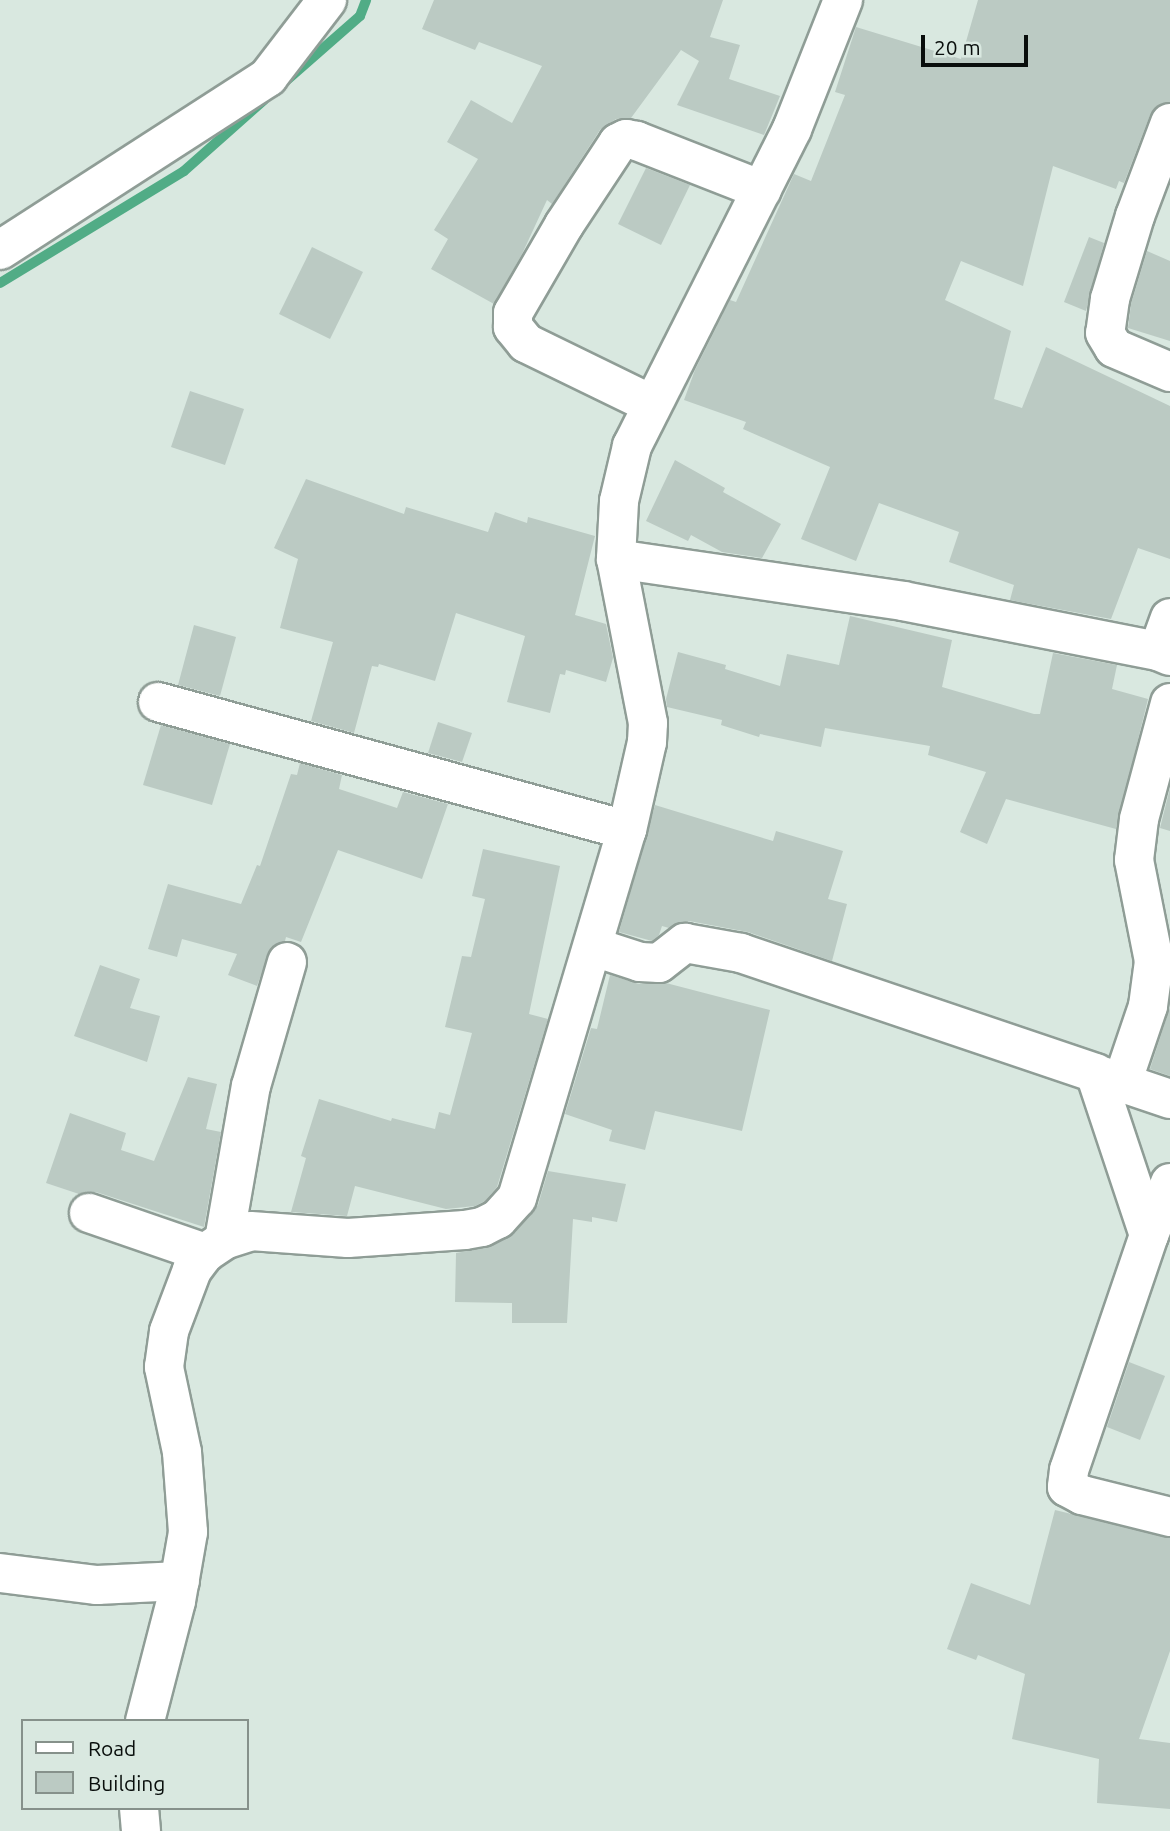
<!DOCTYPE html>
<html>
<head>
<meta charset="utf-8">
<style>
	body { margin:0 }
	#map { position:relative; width:1170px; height:1831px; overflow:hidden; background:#d9e8e0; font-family:Ubuntu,sans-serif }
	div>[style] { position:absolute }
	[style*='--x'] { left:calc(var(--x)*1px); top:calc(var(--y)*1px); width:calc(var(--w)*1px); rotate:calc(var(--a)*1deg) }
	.stream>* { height:10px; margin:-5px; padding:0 5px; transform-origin:5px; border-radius:5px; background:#51ac86 }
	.building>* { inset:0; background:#bbcac3 }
	.roads { filter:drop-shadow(2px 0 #8f9d96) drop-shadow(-2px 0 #8f9d96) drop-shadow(0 2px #8f9d96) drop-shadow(0 -2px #8f9d96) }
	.minor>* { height:38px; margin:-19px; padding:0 19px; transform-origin:19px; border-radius:19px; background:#fff }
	span { translate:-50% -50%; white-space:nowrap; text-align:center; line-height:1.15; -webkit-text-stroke:5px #d9e8e0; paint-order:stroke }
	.legend { position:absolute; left:21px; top:1719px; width:228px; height:91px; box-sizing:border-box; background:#d9e8e0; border:2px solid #86918b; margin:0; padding:9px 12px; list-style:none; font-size:21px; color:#090e0c }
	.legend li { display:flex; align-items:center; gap:14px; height:35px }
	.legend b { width:35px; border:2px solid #86918b }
	.scale { position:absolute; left:921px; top:35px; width:107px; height:32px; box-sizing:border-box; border:4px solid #090e0c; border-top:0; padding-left:9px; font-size:21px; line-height:24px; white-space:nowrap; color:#090e0c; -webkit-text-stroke:5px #d9e8e0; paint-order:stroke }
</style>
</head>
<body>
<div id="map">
	<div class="stream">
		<div style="--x:287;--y:80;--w:97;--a:-41.2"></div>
		<div style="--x:360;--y:16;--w:17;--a:-69"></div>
		<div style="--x:0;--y:283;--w:215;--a:-31.3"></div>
		<div style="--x:184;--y:171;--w:107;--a:-41.6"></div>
	</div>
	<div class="building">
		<div style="clip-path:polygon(434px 0,723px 0,710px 37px,740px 45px,729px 79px,780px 96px,764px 135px,677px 105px,699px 61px,681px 50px,631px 118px,616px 119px,600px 130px,552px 204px,547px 200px,522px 254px,494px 304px,431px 269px,448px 239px,434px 230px,478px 159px,447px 142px,471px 100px,512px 123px,542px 66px,479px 42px,475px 50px,422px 29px)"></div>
		<div style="clip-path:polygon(978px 0,1170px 0,1170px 102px,1157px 106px,1150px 115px,1124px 183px,1119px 181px,1116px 189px,1053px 166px,1023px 286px,961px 261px,945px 300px,1011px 331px,994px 399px,1022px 408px,1046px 347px,1170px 406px,1170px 559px,1138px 548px,1111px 619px,1010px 600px,1014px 585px,949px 562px,959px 532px,879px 503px,856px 561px,801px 539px,830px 467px,743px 429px,746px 422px,684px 400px,695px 370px,730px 300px,736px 302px,794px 174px,811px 181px,845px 95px,835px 92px,856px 27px,961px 59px)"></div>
		<div style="clip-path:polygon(646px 168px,690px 185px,661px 245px,618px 224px)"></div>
		<div style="clip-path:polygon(1089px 237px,1104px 243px,1086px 311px,1064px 302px)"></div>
		<div style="clip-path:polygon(312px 247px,363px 272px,330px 339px,279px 314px)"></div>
		<div style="clip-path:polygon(1147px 251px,1170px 261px,1170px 341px,1128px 328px,1131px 304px)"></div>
		<div style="clip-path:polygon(190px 391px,244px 409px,225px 465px,171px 447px)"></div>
		<div style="clip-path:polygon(675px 460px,725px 488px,723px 492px,781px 524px,762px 558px,722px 552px,691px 535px,688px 541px,646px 521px)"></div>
		<div style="clip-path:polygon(306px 479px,404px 514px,406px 507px,488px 532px,495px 512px,527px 523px,528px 517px,595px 536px,575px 615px,606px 624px,613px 658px,606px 682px,566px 670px,565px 675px,560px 674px,550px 713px,507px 702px,525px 636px,456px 613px,435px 681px,379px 664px,378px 667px,372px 666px,354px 733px,311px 721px,333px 642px,280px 628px,298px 559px,274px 548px)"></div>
		<div style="clip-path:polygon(850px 616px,952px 640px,942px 687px,1034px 714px,1040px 714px,1053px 653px,1117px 665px,1112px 689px,1148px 699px,1116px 829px,1006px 799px,987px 844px,960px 832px,986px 772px,928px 755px,930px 746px,825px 728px,821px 747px,760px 734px,759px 737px,721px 725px,722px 720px,667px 707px,666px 699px,678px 652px,726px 665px,725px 669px,780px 686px,787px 654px,839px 665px)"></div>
		<div style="clip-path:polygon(194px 625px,236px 637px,220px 696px,178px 685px)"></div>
		<div style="clip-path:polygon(438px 722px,472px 733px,462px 762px,428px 753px)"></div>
		<div style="clip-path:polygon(161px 725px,230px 744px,212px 805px,143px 785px)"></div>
		<div style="clip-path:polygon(300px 763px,342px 775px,339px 789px,397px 808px,403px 792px,448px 804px,422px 879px,338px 850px,301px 942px,286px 937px,285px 941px,271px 947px,257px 986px,228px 975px,237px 954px,182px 939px,177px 957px,148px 949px,168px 884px,241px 904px,257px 865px,260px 866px,291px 774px,297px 775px)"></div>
		<div style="clip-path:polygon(1170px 788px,1170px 831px,1160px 828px)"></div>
		<div style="clip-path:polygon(655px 805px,773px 841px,776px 831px,843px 851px,828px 899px,847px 904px,832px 961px,748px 932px,689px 921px,669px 928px,662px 926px,659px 935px,652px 941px,619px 932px)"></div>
		<div style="clip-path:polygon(483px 849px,560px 866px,529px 1014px,548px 1019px,497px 1187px,485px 1201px,475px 1206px,446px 1209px,355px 1186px,347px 1216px,291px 1212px,306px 1158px,301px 1156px,319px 1099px,391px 1121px,392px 1118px,435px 1129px,439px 1112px,450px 1115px,472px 1033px,445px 1027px,462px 956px,471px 957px,485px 899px,472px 896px)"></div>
		<div style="clip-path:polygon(100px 965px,140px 979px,130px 1008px,160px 1016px,147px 1062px,74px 1036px)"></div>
		<div style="clip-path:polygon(610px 975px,639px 984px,666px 983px,770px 1010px,742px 1131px,655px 1111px,645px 1150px,609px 1141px,612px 1130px,565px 1114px,591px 1028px,597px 1029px)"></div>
		<div style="clip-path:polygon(1170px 1007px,1170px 1076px,1150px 1069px)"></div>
		<div style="clip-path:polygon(188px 1077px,217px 1084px,206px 1129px,221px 1132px,204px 1227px,96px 1192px,79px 1194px,46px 1183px,70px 1113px,126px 1133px,121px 1150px,154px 1161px)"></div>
		<div style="clip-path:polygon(548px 1171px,626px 1184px,617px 1222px,592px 1217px,592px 1222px,573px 1219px,567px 1323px,512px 1323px,512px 1303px,455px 1302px,456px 1253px,486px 1248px,514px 1234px,538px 1205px)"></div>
		<div style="clip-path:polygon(1129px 1362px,1165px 1376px,1140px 1440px,1107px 1427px)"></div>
		<div style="clip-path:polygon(1055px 1510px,1170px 1538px,1170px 1651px,1139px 1739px,1170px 1743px,1170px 1809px,1097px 1803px,1099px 1759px,1012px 1739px,1025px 1674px,978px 1655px,976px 1660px,947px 1649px,971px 1583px,1030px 1605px)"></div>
	</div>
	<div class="roads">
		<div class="minor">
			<div style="--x:1170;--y:123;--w:99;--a:110.6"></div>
			<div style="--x:1135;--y:216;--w:87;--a:106.8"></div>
			<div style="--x:1110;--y:299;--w:34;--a:98"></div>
			<div style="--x:1105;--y:333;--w:17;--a:59"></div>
			<div style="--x:1114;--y:348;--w:61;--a:23.2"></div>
			<div style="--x:0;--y:250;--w:319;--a:-32.8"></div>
			<div style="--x:268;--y:77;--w:97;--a:-52.5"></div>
			<div style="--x:651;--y:404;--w:139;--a:-154"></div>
			<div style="--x:526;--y:343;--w:21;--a:-129"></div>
			<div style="--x:513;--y:327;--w:14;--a:-90"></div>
			<div style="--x:513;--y:313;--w:102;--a:-59.9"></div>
			<div style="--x:564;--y:225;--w:98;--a:-56.6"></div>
			<div style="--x:618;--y:143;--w:9;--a:-27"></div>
			<div style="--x:626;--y:139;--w:11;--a:10"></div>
			<div style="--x:637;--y:141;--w:134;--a:21.4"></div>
			<div style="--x:616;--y:559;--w:290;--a:8.3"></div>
			<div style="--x:903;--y:601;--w:260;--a:11.1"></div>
			<div style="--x:1158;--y:651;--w:13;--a:23"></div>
			<div style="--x:1158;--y:651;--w:35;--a:-70"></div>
			<div style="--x:158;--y:702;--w:486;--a:15.3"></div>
			<div style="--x:594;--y:947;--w:48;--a:18.1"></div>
			<div style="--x:640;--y:962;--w:19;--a:3"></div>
			<div style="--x:659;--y:963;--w:33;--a:-38"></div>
			<div style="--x:685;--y:943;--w:57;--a:10.1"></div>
			<div style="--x:741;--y:953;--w:374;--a:18.7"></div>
			<div style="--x:1095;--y:1073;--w:171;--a:71.6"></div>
			<div style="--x:1149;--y:1235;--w:248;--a:108.8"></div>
			<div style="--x:1069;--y:1470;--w:17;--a:97"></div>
			<div style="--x:1067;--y:1487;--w:17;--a:28"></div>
			<div style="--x:1082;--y:1495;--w:91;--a:14"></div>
			<div style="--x:1099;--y:1075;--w:75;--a:18.7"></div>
			<div style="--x:1122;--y:1083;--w:81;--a:-71.3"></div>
			<div style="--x:1148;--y:1006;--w:45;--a:-82.4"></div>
			<div style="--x:1154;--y:961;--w:103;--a:-101.2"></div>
			<div style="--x:1134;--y:860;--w:41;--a:-83"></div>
			<div style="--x:1139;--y:819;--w:120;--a:-75"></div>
			<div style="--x:89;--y:1213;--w:123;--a:19"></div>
			<div style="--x:1149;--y:1235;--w:56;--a:-68"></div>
			<div style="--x:224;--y:1240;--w:156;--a:-80.1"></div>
			<div style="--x:251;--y:1086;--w:129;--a:-73.8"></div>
			<div style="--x:0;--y:1573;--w:98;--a:7.1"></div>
			<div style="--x:97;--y:1585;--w:83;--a:-2.8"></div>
			<div style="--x:145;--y:1721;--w:124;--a:-75.5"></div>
			<div style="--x:176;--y:1601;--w:70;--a:-80.1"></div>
			<div style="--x:188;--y:1532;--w:80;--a:-94.3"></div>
			<div style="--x:182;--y:1452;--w:87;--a:-102"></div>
			<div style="--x:164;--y:1367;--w:36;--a:-82"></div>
			<div style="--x:169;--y:1331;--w:65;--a:-69.3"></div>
			<div style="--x:192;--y:1270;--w:21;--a:-53"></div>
			<div style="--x:205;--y:1253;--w:23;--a:-34"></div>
			<div style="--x:224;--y:1240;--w:28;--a:-18"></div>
			<div style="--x:251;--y:1231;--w:97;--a:4.1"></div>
			<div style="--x:348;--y:1238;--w:117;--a:-3.9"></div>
			<div style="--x:465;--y:1230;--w:17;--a:-10"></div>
			<div style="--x:482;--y:1227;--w:18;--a:-27"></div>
			<div style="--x:498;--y:1219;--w:28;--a:-48"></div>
			<div style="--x:517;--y:1198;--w:384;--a:-73.4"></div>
			<div style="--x:627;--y:830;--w:90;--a:-77.2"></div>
			<div style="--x:647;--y:742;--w:19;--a:-87"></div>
			<div style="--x:648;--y:723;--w:167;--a:-101"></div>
			<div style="--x:616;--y:559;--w:58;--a:-87"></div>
			<div style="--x:619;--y:501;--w:57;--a:-76.7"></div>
			<div style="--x:632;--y:446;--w:355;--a:-63.2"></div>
			<div style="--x:792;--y:129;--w:139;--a:-68.4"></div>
			<div style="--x:139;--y:1808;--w:23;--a:85"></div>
		</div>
	</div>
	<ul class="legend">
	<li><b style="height:9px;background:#fff"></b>Road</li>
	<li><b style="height:19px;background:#bbcac3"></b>Building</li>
	</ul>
	<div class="scale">20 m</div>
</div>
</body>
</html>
